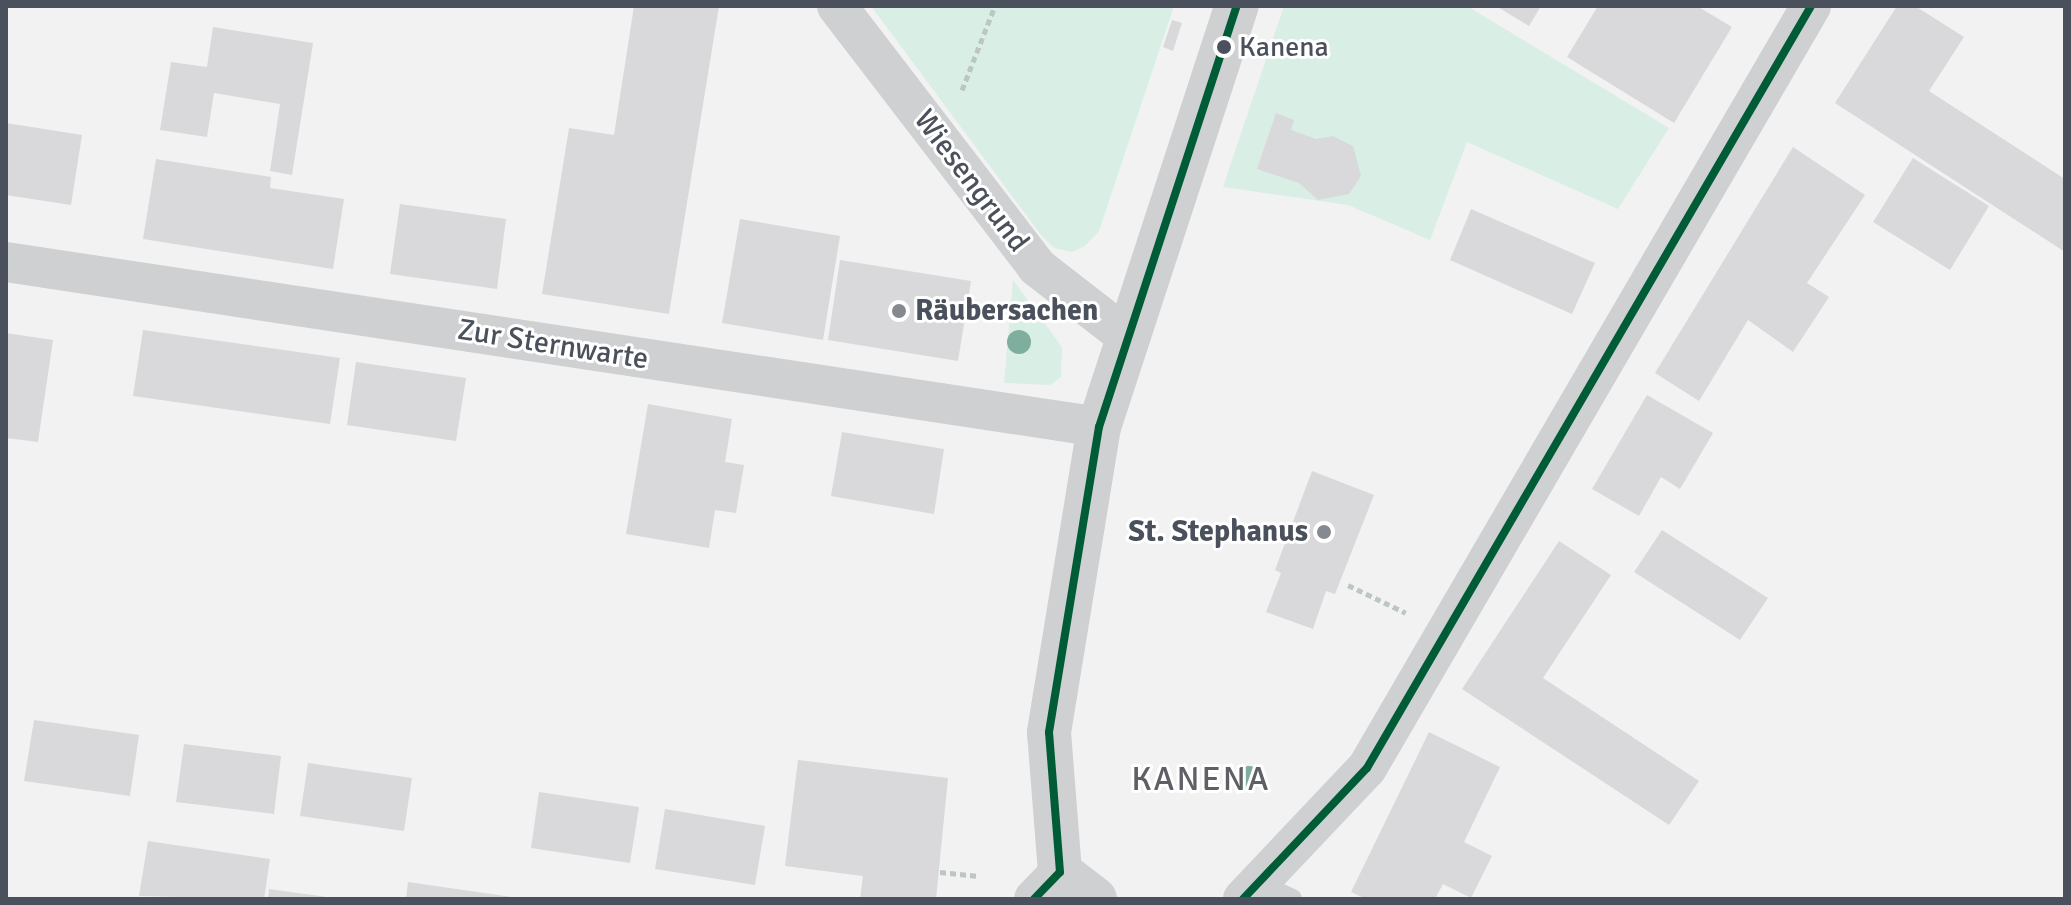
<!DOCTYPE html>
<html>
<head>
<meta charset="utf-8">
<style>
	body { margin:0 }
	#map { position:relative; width:2071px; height:905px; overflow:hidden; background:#f2f2f2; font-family:Signika,sans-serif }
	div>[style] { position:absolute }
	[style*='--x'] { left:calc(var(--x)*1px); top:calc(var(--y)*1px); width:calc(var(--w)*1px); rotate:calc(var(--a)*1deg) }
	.green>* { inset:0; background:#d9eee5 }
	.building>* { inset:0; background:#d9d9db }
	.path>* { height:5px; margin-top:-2.5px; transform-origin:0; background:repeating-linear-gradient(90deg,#bcc6c4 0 6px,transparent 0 10px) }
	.service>* { height:20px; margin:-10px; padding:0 10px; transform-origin:10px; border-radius:10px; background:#ced0d2 }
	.minor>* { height:40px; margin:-20px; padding:0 20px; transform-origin:20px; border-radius:20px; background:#ced0d2 }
	.tertiary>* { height:44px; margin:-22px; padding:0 22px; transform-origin:22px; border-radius:22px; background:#ced0d2 }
	.bus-1>* { height:8px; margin:-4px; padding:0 4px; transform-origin:4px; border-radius:4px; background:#005b37 }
	.trees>* { width:24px; height:24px; margin:-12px; border-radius:50%; background:#7fae9f }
	.dots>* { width:22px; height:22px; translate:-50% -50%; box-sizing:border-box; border:4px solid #fff; border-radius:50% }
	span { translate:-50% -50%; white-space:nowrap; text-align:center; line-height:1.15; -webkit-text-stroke:6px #fff; paint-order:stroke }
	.bus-label { font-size:28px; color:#4a515c }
	.left { translate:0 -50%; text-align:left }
	.street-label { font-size:30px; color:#4a515c }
	.poi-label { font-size:30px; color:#4a515c; font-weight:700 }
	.right { translate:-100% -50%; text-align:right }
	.quarter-label { font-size:34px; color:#5e6065; letter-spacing:2px }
	.frame { position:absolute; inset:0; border:8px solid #4a515c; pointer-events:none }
</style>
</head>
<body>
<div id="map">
	<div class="green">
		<div style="clip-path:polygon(871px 6px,1174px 6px,1099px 231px,1085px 246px,1072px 252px,1054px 248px,1041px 235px)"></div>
		<div style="clip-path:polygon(1284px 6px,1467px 6px,1669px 128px,1618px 209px,1467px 142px,1430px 240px,1348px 205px,1223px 187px)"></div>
		<div style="clip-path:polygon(1013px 280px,1062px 347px,1061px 377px,1050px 385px,1004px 383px)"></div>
	</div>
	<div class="building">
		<div style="clip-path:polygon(634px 6px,719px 6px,669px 314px,542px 294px,569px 128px,614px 135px)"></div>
		<div style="clip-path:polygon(1496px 6px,1541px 6px,1529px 26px)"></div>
		<div style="clip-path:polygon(1598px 6px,1697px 6px,1732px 27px,1674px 123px,1567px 57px)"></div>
		<div style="clip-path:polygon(1897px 6px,1915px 6px,1964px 37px,1929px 91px,2065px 179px,2065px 252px,1835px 103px)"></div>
		<div style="clip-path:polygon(1172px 20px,1182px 23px,1173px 51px,1163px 47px)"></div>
		<div style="clip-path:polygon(213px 27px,313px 43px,292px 175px,270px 171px,280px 104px,214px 93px,207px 137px,160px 130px,171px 62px,207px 67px)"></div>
		<div style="clip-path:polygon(1276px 113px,1294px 120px,1291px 130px,1316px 139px,1333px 136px,1353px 146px,1361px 176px,1349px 194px,1318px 200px,1299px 183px,1257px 169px)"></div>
		<div style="clip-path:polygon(6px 123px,82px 135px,71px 205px,6px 195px)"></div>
		<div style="clip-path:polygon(1793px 147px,1865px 195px,1807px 283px,1829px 297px,1793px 352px,1748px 320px,1699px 401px,1655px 373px)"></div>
		<div style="clip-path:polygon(1913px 158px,1989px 206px,1950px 270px,1873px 222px)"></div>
		<div style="clip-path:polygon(156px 159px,271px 177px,270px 188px,344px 199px,333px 269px,143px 239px)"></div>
		<div style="clip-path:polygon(400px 204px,506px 219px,497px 289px,390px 274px)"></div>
		<div style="clip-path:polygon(1471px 209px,1595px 263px,1572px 314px,1450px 260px)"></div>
		<div style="clip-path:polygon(740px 219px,840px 236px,823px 340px,722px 323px)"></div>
		<div style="clip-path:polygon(840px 260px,971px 281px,958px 361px,828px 340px)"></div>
		<div style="clip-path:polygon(143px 330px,340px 358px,330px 424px,133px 396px)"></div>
		<div style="clip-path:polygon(6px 333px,53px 340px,38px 442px,6px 438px)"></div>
		<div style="clip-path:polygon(356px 362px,466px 378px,456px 441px,347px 425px)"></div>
		<div style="clip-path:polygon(1647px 395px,1713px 433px,1680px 489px,1661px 477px,1639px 516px,1592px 489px)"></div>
		<div style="clip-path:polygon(648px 404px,732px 419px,725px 462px,744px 465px,736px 513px,715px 510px,709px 548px,626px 534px)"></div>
		<div style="clip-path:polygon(842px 432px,944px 449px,934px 514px,831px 496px)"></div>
		<div style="clip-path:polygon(1312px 471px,1374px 495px,1335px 594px,1326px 591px,1313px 629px,1266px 612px,1281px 573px,1275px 570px)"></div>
		<div style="clip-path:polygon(1662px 530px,1768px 598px,1740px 640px,1634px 572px)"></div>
		<div style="clip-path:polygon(1559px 541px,1611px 575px,1543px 678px,1699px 781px,1669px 825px,1462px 689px)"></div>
		<div style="clip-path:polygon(34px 720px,139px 735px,130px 796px,24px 781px)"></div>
		<div style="clip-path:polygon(1429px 732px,1500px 767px,1464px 842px,1492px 856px,1471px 898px,1443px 884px,1435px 899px,1366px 899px,1351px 892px)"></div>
		<div style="clip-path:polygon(184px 744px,281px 756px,274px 814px,176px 802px)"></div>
		<div style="clip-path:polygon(798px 760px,948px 778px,936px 899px,860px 899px,863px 876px,785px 866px)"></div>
		<div style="clip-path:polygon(308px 763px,412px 778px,404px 831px,300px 816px)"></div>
		<div style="clip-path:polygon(539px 792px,639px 807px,630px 863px,531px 848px)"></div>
		<div style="clip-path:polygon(665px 809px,765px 826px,755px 885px,655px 869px)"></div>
		<div style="clip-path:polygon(148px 841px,270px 859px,264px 899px,139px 896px)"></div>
		<div style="clip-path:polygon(408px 882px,511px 897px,511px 899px,406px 899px)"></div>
		<div style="clip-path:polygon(269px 889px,327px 897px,327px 899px,268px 899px)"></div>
	</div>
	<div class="path">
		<div style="--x:962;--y:90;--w:90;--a:-68.6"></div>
		<div style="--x:1348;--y:585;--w:64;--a:25.8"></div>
		<div style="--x:940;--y:872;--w:39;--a:6"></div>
	</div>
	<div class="service">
		<div style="--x:1259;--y:884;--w:36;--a:24"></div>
	</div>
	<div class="minor">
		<div style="--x:837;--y:6;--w:329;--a:52.5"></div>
		<div style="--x:1037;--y:267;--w:113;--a:37.8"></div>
		<div style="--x:6;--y:262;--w:1105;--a:8.58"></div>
		<div style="--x:1034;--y:899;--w:37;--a:-46"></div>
		<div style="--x:1243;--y:899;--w:180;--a:-46.6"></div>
		<div style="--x:1367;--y:768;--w:882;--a:-59.77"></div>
	</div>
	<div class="tertiary">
		<div style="--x:1095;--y:899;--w:44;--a:-142.4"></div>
		<div style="--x:1060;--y:872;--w:140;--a:-94.5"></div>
		<div style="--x:1049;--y:732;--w:309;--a:-80.7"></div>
		<div style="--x:1099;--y:427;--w:443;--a:-71.9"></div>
	</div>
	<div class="bus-1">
		<div style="--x:1034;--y:899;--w:37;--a:-46"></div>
		<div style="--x:1060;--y:872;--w:140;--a:-94.5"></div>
		<div style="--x:1049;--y:732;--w:309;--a:-80.7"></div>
		<div style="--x:1099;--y:427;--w:443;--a:-71.9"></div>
		<div style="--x:1243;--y:899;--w:180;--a:-46.6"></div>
		<div style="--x:1367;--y:768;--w:882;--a:-59.77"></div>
	</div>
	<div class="trees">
		<div style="left:1019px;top:342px"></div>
		<div style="left:1249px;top:778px"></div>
	</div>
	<div class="dots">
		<div style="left:1224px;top:47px;background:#4a515c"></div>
		<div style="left:899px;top:311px;background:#858990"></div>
		<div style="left:1324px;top:532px;background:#858990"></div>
	</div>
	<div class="bus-label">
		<span class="left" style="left:1239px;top:47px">Kanena</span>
	</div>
	<div class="street-label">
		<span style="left:971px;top:181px;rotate:53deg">Wiesengrund</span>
		<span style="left:553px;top:345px;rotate:9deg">Zur Sternwarte</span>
	</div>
	<div class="poi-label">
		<span class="left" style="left:915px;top:311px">Räubersachen</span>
		<span class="right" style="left:1308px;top:532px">St. Stephanus</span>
	</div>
	<div class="quarter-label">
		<span style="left:1201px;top:780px">KANENA</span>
	</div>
	<div class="frame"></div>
</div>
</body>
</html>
